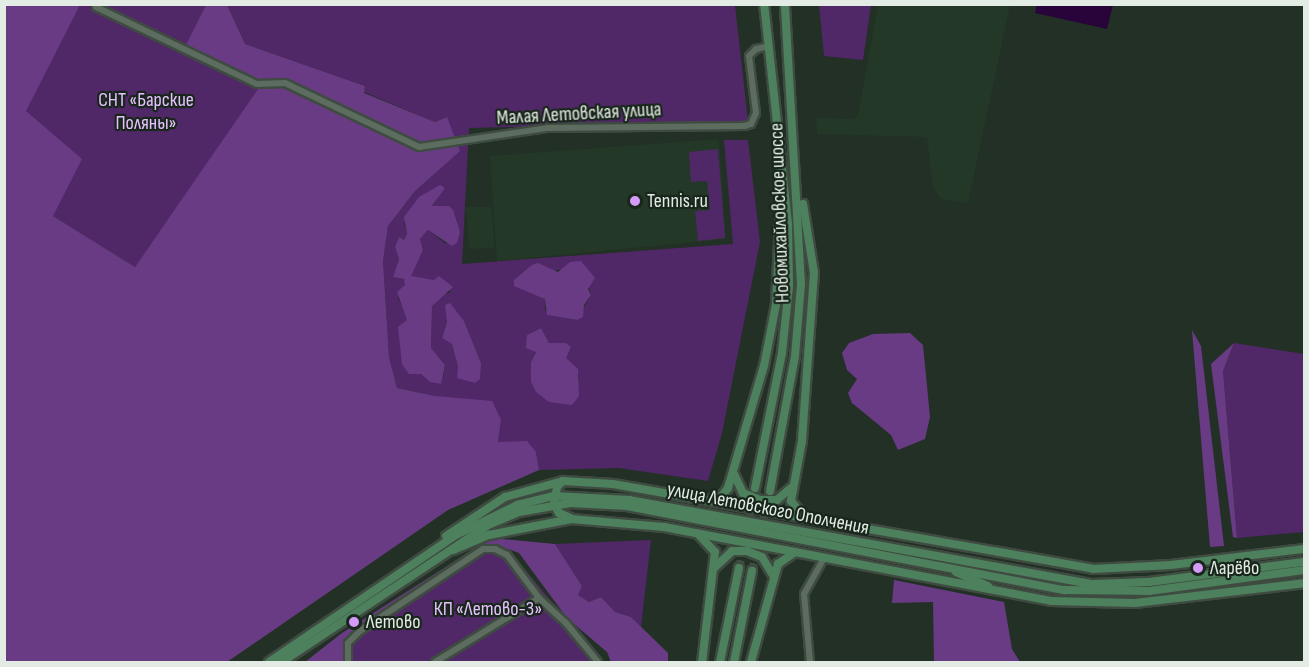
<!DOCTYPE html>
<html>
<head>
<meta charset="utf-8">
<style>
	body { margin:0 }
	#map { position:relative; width:1309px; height:667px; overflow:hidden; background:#223025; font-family:"Sofia Sans Condensed",sans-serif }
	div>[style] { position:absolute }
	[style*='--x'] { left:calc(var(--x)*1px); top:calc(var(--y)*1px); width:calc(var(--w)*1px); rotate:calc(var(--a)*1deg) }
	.built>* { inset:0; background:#243828 }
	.green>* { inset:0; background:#502867 }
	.forest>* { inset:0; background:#693b85 }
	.water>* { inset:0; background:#29043b }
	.secondary-tunnel>* { height:8px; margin-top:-4px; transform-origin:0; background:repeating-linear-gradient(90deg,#3f4c42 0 8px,transparent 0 12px) }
	.roads { filter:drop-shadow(2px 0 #3f4b41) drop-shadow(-2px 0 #3f4b41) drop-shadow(0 2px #3f4b41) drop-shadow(0 -2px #3f4b41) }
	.street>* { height:6px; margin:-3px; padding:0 3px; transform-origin:3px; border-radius:3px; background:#5c6c5f }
	.secondary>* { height:8px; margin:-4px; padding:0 4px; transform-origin:4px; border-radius:4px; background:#4d805d }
	.dots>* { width:16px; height:16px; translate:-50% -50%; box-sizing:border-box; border:3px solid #19261b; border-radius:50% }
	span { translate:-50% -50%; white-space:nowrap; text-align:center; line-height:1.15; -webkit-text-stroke:4.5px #19261b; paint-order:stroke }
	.park-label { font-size:20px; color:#e6c1ff }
	.street-label { font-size:20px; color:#e3ece4 }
	.poi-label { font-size:20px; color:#e3ece4 }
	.left { translate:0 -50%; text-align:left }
	.frame { position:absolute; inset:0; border:6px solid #e3ece4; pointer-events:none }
</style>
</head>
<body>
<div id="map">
	<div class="built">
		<div style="clip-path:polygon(878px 5px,1010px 5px,968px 203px,941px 199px,933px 188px,927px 137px,817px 134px,816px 118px,854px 119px,858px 115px)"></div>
		<div style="clip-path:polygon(719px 139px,726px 239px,497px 261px,490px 156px)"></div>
		<div style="clip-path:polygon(466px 207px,492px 207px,494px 248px,469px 249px)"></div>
	</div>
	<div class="green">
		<div style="clip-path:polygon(80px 5px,206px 5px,187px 45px,264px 82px,135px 267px,53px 216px,25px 111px)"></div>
		<div style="clip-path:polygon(evenodd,227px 5px,735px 5px,748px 121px,469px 128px,462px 264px,733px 244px,724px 140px,748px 140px,760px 242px,722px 433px,708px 481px,619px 468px,539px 470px,536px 452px,498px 442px,501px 420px,435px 396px,397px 388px,389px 357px,383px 261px,388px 226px,415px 191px,459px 151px,446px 117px,435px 122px,364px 92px,365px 86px,245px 44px,227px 5px,445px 187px,432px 207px,449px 206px,459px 232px,446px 244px,428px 230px,420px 239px,423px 250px,411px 270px,411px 277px,434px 280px,451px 292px,439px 296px,432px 306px,431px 348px,445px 365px,443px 377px,430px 382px,421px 374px,406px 314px,398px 298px,405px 285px,405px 279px,393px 277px,399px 259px,395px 247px,399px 237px,404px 240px,407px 234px,404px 223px,445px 187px,227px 5px,583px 267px,591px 295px,577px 320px,553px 316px,545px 310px,545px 299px,514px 280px,524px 274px,583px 267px,227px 5px,459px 317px,464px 321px,481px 363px,458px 367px,452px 344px,442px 337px,447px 322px,459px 317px,227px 5px,541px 328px,549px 343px,566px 343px,566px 358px,579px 376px,576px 391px,531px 362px,536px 351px,527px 335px,541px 328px)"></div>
		<div style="clip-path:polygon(819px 5px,871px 5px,863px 60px,824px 56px)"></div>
		<div style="clip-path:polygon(718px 149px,725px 238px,698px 241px,695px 211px,710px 210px,707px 181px,691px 182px,689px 152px)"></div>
		<div style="clip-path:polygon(1234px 343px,1304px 354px,1304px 532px,1237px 538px,1223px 371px)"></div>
		<div style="clip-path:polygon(651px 540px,641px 627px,631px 617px,615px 612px,601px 597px,589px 602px,578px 595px,582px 586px,555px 544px)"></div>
		<div style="clip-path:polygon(489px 546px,512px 554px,602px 662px,344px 662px,349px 638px)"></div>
	</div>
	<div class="forest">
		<div style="clip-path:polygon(4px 5px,80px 5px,26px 111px,82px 159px,53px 216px,135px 267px,263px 82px,186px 45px,206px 5px,227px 5px,245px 44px,365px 86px,364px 93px,435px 122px,447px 117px,460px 151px,415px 191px,388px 226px,383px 261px,389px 357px,397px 388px,435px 396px,492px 401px,501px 420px,498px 442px,527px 441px,536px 452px,539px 470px,448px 510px,227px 662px,5px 662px)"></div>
		<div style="clip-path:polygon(440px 185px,445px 188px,432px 206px,449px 206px,453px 210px,460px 232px,457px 243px,452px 246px,428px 230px,420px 239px,423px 250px,411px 276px,434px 280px,439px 276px,453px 287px,432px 306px,431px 348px,445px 365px,441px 384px,430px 382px,421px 374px,409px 374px,402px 364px,398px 327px,407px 320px,397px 292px,405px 285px,404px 279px,393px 277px,399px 259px,395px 247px,399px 237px,404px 240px,407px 234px,404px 217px,419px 197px)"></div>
		<div style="clip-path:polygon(581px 261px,595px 278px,588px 289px,591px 295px,584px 305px,583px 317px,577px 320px,547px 315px,545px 299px,514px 286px,514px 280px,532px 265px,538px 263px,558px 272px,570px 262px)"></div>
		<div style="clip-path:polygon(450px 303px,464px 321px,481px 363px,480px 379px,475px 383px,457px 378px,458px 367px,452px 344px,442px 338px,447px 322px,445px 305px)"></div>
		<div style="clip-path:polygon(541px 328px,549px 343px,566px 343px,571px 347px,566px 358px,578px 369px,579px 396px,572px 405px,549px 402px,536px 392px,531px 382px,531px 362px,536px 352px,526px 348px,527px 335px)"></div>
		<div style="clip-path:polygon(1192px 330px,1201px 346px,1224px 546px,1210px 547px)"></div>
		<div style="clip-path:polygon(910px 333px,923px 345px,930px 417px,925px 439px,898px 450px,891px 435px,852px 403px,848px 393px,857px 379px,847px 370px,842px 353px,849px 343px,873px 334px)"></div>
		<div style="clip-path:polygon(1234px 343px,1223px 371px,1237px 538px,1233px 537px,1211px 364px)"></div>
		<div style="clip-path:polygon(491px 538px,555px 544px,582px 586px,578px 595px,589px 602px,601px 597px,615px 612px,631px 617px,668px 653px,668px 662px,611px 662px,607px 652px,567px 618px,519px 553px,502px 547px,484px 549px,359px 631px,348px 645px,349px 662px,305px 662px,342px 633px)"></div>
		<div style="clip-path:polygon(894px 580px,1004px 602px,1012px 649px,1020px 662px,934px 662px,933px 602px,892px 603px)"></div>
	</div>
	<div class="water">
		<div style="clip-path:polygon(1037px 4px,1113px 4px,1113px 5px,1107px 29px,1035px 13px)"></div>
	</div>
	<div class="secondary-tunnel">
		<div style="--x:739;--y:568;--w:78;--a:-78.1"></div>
		<div style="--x:752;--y:571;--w:78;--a:-77.4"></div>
	</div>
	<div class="roads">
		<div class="street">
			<div style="--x:96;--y:7;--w:178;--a:25.6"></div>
			<div style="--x:257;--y:84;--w:28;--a:-2"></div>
			<div style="--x:285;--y:83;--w:148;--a:25.5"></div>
			<div style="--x:419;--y:147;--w:129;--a:-8.4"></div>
			<div style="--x:547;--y:128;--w:197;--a:-0.6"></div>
			<div style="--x:744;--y:126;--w:7;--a:-16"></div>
			<div style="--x:751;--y:124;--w:12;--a:-66"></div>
			<div style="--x:756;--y:113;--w:57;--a:-97"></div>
			<div style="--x:749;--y:56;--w:10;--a:-45"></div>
			<div style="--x:756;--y:49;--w:13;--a:-13"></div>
			<div style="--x:348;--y:662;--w:19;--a:-90"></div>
			<div style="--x:348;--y:643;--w:17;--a:-45"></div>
			<div style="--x:360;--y:631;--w:148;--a:-33.7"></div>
			<div style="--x:483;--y:549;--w:12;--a:0"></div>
			<div style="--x:495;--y:549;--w:13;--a:27"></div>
			<div style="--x:507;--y:555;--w:54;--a:53.3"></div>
			<div style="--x:539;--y:598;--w:37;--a:43"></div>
			<div style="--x:566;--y:623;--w:50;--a:50.6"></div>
			<div style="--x:435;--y:662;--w:122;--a:-31.6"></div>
			<div style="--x:810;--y:662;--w:68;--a:-95"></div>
			<div style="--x:804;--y:594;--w:41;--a:-60.9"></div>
		</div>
		<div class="secondary">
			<div style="--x:803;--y:204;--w:70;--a:80.9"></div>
			<div style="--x:814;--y:273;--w:168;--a:94.1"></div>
			<div style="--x:802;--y:441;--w:61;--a:100.4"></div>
			<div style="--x:791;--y:501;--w:21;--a:51"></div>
			<div style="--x:734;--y:474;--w:21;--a:65"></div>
			<div style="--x:743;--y:493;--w:18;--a:22"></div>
			<div style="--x:760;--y:500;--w:17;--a:0"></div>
			<div style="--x:777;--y:500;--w:18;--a:-41"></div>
			<div style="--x:563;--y:481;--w:8;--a:135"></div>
			<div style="--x:557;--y:487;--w:17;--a:100"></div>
			<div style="--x:554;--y:504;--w:10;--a:61"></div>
			<div style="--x:559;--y:513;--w:13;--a:23"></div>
			<div style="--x:755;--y:488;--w:138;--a:-78.7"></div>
			<div style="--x:782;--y:353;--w:67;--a:-84"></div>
			<div style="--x:789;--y:286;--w:62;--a:-90.9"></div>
			<div style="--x:788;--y:224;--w:221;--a:-96.2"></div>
			<div style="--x:770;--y:491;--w:137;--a:-79.5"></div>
			<div style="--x:795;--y:356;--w:72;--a:-85.2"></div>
			<div style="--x:801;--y:284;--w:280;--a:-93.3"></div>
			<div style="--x:708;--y:500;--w:15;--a:-16"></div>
			<div style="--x:722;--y:496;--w:10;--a:-53"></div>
			<div style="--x:728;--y:488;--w:127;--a:-73.6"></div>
			<div style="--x:764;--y:366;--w:63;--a:-79"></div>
			<div style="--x:776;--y:304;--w:102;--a:-87.2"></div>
			<div style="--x:699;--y:535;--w:23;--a:47"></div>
			<div style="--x:715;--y:552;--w:111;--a:96.7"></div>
			<div style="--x:446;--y:536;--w:71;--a:-33.5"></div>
			<div style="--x:505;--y:497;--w:60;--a:-15.4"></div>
			<div style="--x:563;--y:481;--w:50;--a:3.4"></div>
			<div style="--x:613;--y:484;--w:487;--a:10"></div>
			<div style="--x:1093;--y:569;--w:78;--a:-2.9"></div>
			<div style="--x:1171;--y:565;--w:134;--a:-6.9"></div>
			<div style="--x:453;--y:550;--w:39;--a:-23"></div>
			<div style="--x:489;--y:535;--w:84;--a:-11"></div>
			<div style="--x:571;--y:519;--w:93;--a:4.9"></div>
			<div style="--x:664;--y:527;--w:394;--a:10.8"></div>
			<div style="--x:1051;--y:601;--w:84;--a:1.4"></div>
			<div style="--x:1135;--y:603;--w:170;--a:-6.7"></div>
			<div style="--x:714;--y:568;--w:25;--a:-43"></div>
			<div style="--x:732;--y:551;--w:15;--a:0"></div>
			<div style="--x:747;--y:551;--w:16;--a:22"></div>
			<div style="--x:762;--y:557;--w:23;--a:59"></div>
			<div style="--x:956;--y:572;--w:35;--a:24"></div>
			<div style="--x:269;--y:662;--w:226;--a:-34.2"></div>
			<div style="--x:456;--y:535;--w:68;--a:-26.2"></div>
			<div style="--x:517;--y:505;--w:38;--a:-14"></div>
			<div style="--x:554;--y:496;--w:75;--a:3.1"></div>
			<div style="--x:629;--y:500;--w:471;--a:10.3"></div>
			<div style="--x:1092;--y:584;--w:57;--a:-2"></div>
			<div style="--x:1149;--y:582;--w:156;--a:-7.4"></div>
			<div style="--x:282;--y:662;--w:247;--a:-33.6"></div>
			<div style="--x:488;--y:525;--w:34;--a:-23"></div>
			<div style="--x:519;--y:512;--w:52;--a:-10"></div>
			<div style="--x:570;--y:503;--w:57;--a:3"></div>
			<div style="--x:627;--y:506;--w:446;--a:10.9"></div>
			<div style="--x:1065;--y:590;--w:84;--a:0.7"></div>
			<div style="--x:1149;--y:591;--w:156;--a:-7.7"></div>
			<div style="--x:720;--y:662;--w:96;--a:-78.6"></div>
			<div style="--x:734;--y:662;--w:93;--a:-78.8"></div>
			<div style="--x:751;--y:662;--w:102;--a:-74.6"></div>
			<div style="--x:778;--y:564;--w:21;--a:-35"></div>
		</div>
	</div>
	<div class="dots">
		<div style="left:635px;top:201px;background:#d59bfb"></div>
		<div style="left:1198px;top:568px;background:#d59bfb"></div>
		<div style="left:354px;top:622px;background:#d59bfb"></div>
	</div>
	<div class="park-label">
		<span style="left:146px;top:112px">СНТ «Барские<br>Поляны»</span>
		<span style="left:488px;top:609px">КП «Летово-3»</span>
	</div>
	<div class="street-label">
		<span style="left:579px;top:114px;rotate:-3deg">Малая Летовская улица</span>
		<span style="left:780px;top:213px;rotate:-92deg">Новомихайловское шоссе</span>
		<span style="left:768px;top:509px;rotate:11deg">улица Летовского Ополчения</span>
	</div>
	<div class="poi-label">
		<span class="left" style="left:647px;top:201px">Tennis.ru</span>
		<span class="left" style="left:1210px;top:568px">Ларёво</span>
		<span class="left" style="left:366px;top:622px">Летово</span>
	</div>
	<div class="frame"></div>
</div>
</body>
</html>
